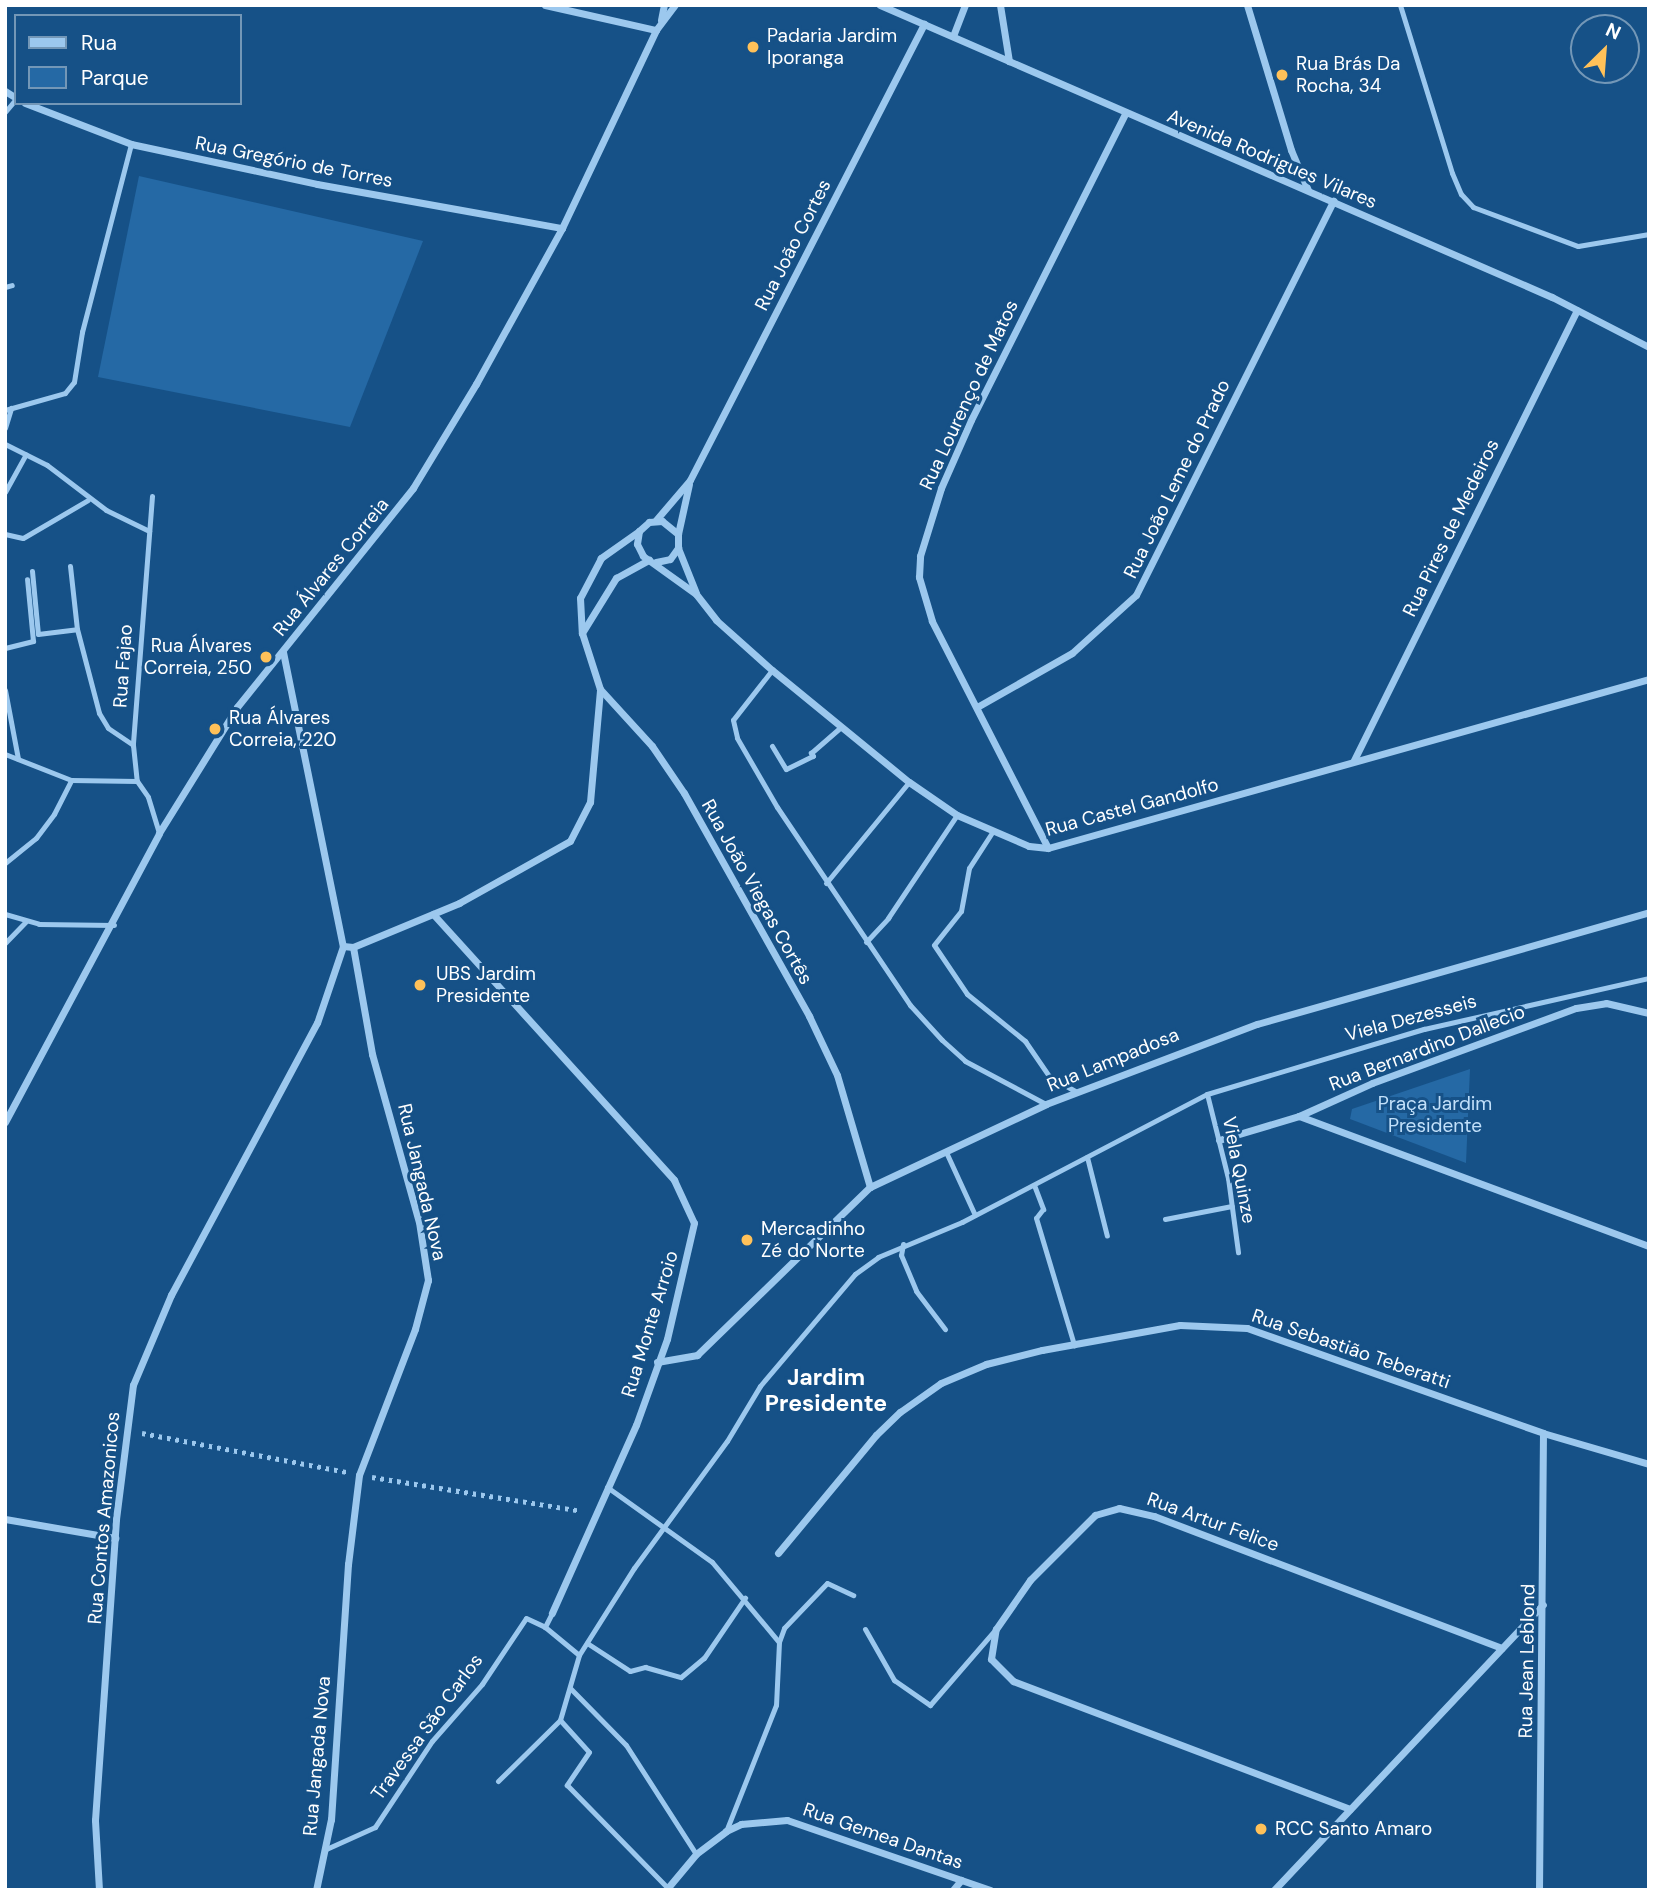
<!DOCTYPE html>
<html>
<head>
<meta charset="utf-8">
<style>
	body { margin:0 }
	#map { position:relative; width:1654px; height:1895px; overflow:hidden; background:#165187; font-family:"DM Sans",sans-serif }
	div>[style] { position:absolute }
	[style*='--x'] { left:calc(var(--x)*1px); top:calc(var(--y)*1px); width:calc(var(--w)*1px); rotate:calc(var(--a)*1deg) }
	.green>* { inset:0; background:#2569a5 }
	.path>* { height:4.5px; margin-top:-2.25px; transform-origin:0; background:repeating-linear-gradient(90deg,#9cc8ee 0 3.5px,transparent 0 8.5px) }
	.lane>* { height:5px; margin:-2.5px; padding:0 2.5px; transform-origin:2.5px; border-radius:2.5px; background:#9cc8ee }
	.street>* { height:7px; margin:-3.5px; padding:0 3.5px; transform-origin:3.5px; border-radius:3.5px; background:#9cc8ee }
	.dots>* { width:19px; height:19px; translate:-50% -50%; box-sizing:border-box; border:4px solid #165187; border-radius:50% }
	span { translate:-50% -50%; white-space:nowrap; text-align:center; line-height:1.15; -webkit-text-stroke:6px #165187; paint-order:stroke }
	.poi-label { font-size:19px; color:#fff }
	.left { translate:0 -50%; text-align:left }
	.right { translate:-100% -50%; text-align:right }
	.street-label { font-size:19px; color:#fff }
	.park-label { font-size:19px; color:#c2e0fa }
	.quarter-label { font-size:23px; color:#fff; font-weight:700 }
	.frame { position:absolute; inset:0; border:7px solid #fff; pointer-events:none }
	.legend { position:absolute; left:14px; top:14px; width:228px; height:91px; box-sizing:border-box; background:#165187; border:2px solid #7397b7; margin:0; padding:9px 12px; list-style:none; font-size:21px; color:#fff }
	.legend li { display:flex; align-items:center; gap:14px; height:35px }
	.legend b { width:35px; border:2px solid #7397b7 }
	.north { position:absolute; left:1570px; top:14px; width:70px; height:70px; box-sizing:border-box; background:#165187; border:2px solid #7397b7; border-radius:50%; rotate:25deg; font-size:19px; font-weight:700; line-height:28px; text-align:center; color:#fff }
	.north::after { content:''; display:block; margin:auto; width:24px; height:32px; background:#ffc159; clip-path:polygon(50% 0,100% 100%,50% 72%,0 100%) }
</style>
</head>
<body>
<div id="map">
	<div class="green">
		<div style="clip-path:polygon(139px 176px,423px 241px,350px 427px,98px 377px)"></div>
		<div style="clip-path:polygon(1470px 1069px,1466px 1163px,1350px 1119px,1352px 1109px)"></div>
	</div>
	<div class="path">
		<div style="--x:142;--y:1433;--w:209;--a:10.8"></div>
		<div style="--x:372;--y:1477;--w:212;--a:9.2"></div>
	</div>
	<div class="lane">
		<div style="--x:1400;--y:5;--w:176;--a:72.8"></div>
		<div style="--x:1452;--y:173;--w:23;--a:67"></div>
		<div style="--x:1461;--y:194;--w:18;--a:47"></div>
		<div style="--x:1473;--y:207;--w:112;--a:20.4"></div>
		<div style="--x:1578;--y:246;--w:72;--a:-9.6"></div>
		<div style="--x:5;--y:112;--w:17;--a:-50"></div>
		<div style="--x:5;--y:287;--w:7;--a:-16"></div>
		<div style="--x:5;--y:410;--w:62;--a:-15.8"></div>
		<div style="--x:65;--y:393;--w:14;--a:-51"></div>
		<div style="--x:74;--y:382;--w:51;--a:-80.9"></div>
		<div style="--x:82;--y:332;--w:194;--a:-75.4"></div>
		<div style="--x:5;--y:428;--w:21;--a:-73"></div>
		<div style="--x:5;--y:444;--w:47;--a:26.6"></div>
		<div style="--x:47;--y:465;--w:74;--a:37.3"></div>
		<div style="--x:106;--y:510;--w:48;--a:26"></div>
		<div style="--x:5;--y:492;--w:43;--a:-61.1"></div>
		<div style="--x:152;--y:496;--w:250;--a:94.4"></div>
		<div style="--x:133;--y:745;--w:36;--a:84"></div>
		<div style="--x:137;--y:781;--w:19;--a:55"></div>
		<div style="--x:148;--y:797;--w:38;--a:73"></div>
		<div style="--x:5;--y:534;--w:18;--a:13"></div>
		<div style="--x:23;--y:538;--w:75;--a:-30.3"></div>
		<div style="--x:70;--y:566;--w:63;--a:83.7"></div>
		<div style="--x:77;--y:629;--w:87;--a:75.3"></div>
		<div style="--x:99;--y:713;--w:17;--a:59"></div>
		<div style="--x:108;--y:728;--w:30;--a:34"></div>
		<div style="--x:32;--y:571;--w:63;--a:84.6"></div>
		<div style="--x:38;--y:634;--w:39;--a:-7"></div>
		<div style="--x:5;--y:648;--w:29;--a:-14"></div>
		<div style="--x:33;--y:641;--w:62;--a:-95.5"></div>
		<div style="--x:772;--y:670;--w:63;--a:128"></div>
		<div style="--x:733;--y:720;--w:18;--a:77"></div>
		<div style="--x:737;--y:738;--w:80;--a:59.9"></div>
		<div style="--x:777;--y:807;--w:239;--a:56.1"></div>
		<div style="--x:910;--y:1005;--w:47;--a:47.6"></div>
		<div style="--x:942;--y:1040;--w:31;--a:42"></div>
		<div style="--x:965;--y:1061;--w:92;--a:28"></div>
		<div style="--x:5;--y:690;--w:70;--a:79.3"></div>
		<div style="--x:772;--y:746;--w:27;--a:59"></div>
		<div style="--x:786;--y:769;--w:30;--a:-26"></div>
		<div style="--x:813;--y:756;--w:4;--a:-124"></div>
		<div style="--x:811;--y:753;--w:40;--a:-41"></div>
		<div style="--x:5;--y:754;--w:71;--a:21.5"></div>
		<div style="--x:71;--y:780;--w:66;--a:0.9"></div>
		<div style="--x:991;--y:834;--w:40;--a:122.9"></div>
		<div style="--x:969;--y:868;--w:44;--a:100.5"></div>
		<div style="--x:961;--y:911;--w:43;--a:128.5"></div>
		<div style="--x:934;--y:945;--w:59;--a:56"></div>
		<div style="--x:967;--y:994;--w:75;--a:39"></div>
		<div style="--x:1025;--y:1041;--w:42;--a:55.6"></div>
		<div style="--x:1049;--y:1076;--w:32;--a:30"></div>
		<div style="--x:5;--y:863;--w:40;--a:-39"></div>
		<div style="--x:36;--y:838;--w:30;--a:-53"></div>
		<div style="--x:54;--y:814;--w:38;--a:-63"></div>
		<div style="--x:826;--y:883;--w:131;--a:-50.6"></div>
		<div style="--x:5;--y:914;--w:35;--a:16"></div>
		<div style="--x:39;--y:924;--w:75;--a:0.8"></div>
		<div style="--x:866;--y:942;--w:33;--a:-47"></div>
		<div style="--x:888;--y:918;--w:124;--a:-56.2"></div>
		<div style="--x:5;--y:943;--w:30;--a:-46"></div>
		<div style="--x:1207;--y:1094;--w:87;--a:76"></div>
		<div style="--x:1228;--y:1178;--w:75;--a:82.3"></div>
		<div style="--x:946;--y:1152;--w:69;--a:65.3"></div>
		<div style="--x:1087;--y:1157;--w:81;--a:75.8"></div>
		<div style="--x:1034;--y:1185;--w:26;--a:69"></div>
		<div style="--x:1043;--y:1209;--w:11;--a:128"></div>
		<div style="--x:1036;--y:1218;--w:133;--a:73.3"></div>
		<div style="--x:1165;--y:1219;--w:68;--a:-11"></div>
		<div style="--x:903;--y:1244;--w:11;--a:100"></div>
		<div style="--x:901;--y:1255;--w:39;--a:67"></div>
		<div style="--x:916;--y:1291;--w:48;--a:52.7"></div>
		<div style="--x:607;--y:1487;--w:129;--a:35.5"></div>
		<div style="--x:712;--y:1562;--w:104;--a:50.1"></div>
		<div style="--x:779;--y:1642;--w:63;--a:92.7"></div>
		<div style="--x:776;--y:1705;--w:136;--a:111.6"></div>
		<div style="--x:552;--y:1613;--w:16;--a:117"></div>
		<div style="--x:545;--y:1627;--w:44;--a:39.5"></div>
		<div style="--x:865;--y:1629;--w:59;--a:60.4"></div>
		<div style="--x:894;--y:1680;--w:44;--a:34.8"></div>
		<div style="--x:930;--y:1705;--w:99;--a:-49.1"></div>
		<div style="--x:779;--y:1642;--w:15;--a:-70"></div>
		<div style="--x:784;--y:1628;--w:62;--a:-46.3"></div>
		<div style="--x:827;--y:1583;--w:29;--a:25"></div>
		<div style="--x:587;--y:1643;--w:51;--a:33.1"></div>
		<div style="--x:630;--y:1671;--w:16;--a:-15"></div>
		<div style="--x:645;--y:1667;--w:37;--a:16"></div>
		<div style="--x:681;--y:1677;--w:30;--a:-40"></div>
		<div style="--x:704;--y:1658;--w:73;--a:-55.7"></div>
		<div style="--x:571;--y:1689;--w:78;--a:45.5"></div>
		<div style="--x:626;--y:1745;--w:130;--a:57.3"></div>
		<div style="--x:560;--y:1720;--w:43;--a:47.8"></div>
		<div style="--x:589;--y:1752;--w:40;--a:124"></div>
		<div style="--x:567;--y:1785;--w:144;--a:45.6"></div>
		<div style="--x:498;--y:1781;--w:87;--a:-44.5"></div>
		<div style="--x:560;--y:1720;--w:68;--a:-73.7"></div>
		<div style="--x:579;--y:1655;--w:103;--a:-57.7"></div>
		<div style="--x:634;--y:1568;--w:157;--a:-53.8"></div>
		<div style="--x:727;--y:1441;--w:64;--a:-59"></div>
		<div style="--x:760;--y:1386;--w:147;--a:-49.7"></div>
		<div style="--x:855;--y:1274;--w:29;--a:-36"></div>
		<div style="--x:878;--y:1257;--w:91;--a:-22.6"></div>
		<div style="--x:962;--y:1222;--w:276;--a:-27.6"></div>
		<div style="--x:1207;--y:1094;--w:227;--a:-16.7"></div>
		<div style="--x:1424;--y:1029;--w:231;--a:-12.8"></div>
		<div style="--x:324;--y:1850;--w:56;--a:-24.3"></div>
		<div style="--x:375;--y:1827;--w:103;--a:-56.5"></div>
		<div style="--x:432;--y:1741;--w:76;--a:-48.7"></div>
		<div style="--x:482;--y:1684;--w:79;--a:-56.3"></div>
		<div style="--x:526;--y:1618;--w:21;--a:25"></div>
	</div>
	<div class="street">
		<div style="--x:545;--y:5;--w:114;--a:12.7"></div>
		<div style="--x:880;--y:5;--w:733;--a:23.49"></div>
		<div style="--x:1552;--y:297;--w:109;--a:27.3"></div>
		<div style="--x:1000;--y:5;--w:57;--a:80.9"></div>
		<div style="--x:1247;--y:5;--w:152;--a:73.1"></div>
		<div style="--x:1291;--y:150;--w:43;--a:67"></div>
		<div style="--x:661;--y:20;--w:15;--a:-79"></div>
		<div style="--x:953;--y:36;--w:33;--a:-69"></div>
		<div style="--x:5;--y:91;--w:13;--a:32"></div>
		<div style="--x:25;--y:103;--w:114;--a:21.1"></div>
		<div style="--x:131;--y:144;--w:190;--a:12.1"></div>
		<div style="--x:317;--y:184;--w:249;--a:10.2"></div>
		<div style="--x:656;--y:520;--w:52;--a:-49.6"></div>
		<div style="--x:690;--y:480;--w:513;--a:-62.84"></div>
		<div style="--x:639;--y:531;--w:47;--a:144.6"></div>
		<div style="--x:601;--y:558;--w:45;--a:117.7"></div>
		<div style="--x:580;--y:598;--w:35;--a:87"></div>
		<div style="--x:582;--y:633;--w:59;--a:72.2"></div>
		<div style="--x:600;--y:689;--w:77;--a:47.6"></div>
		<div style="--x:652;--y:746;--w:57;--a:55.8"></div>
		<div style="--x:684;--y:793;--w:256;--a:60.7"></div>
		<div style="--x:809;--y:1016;--w:65;--a:64.6"></div>
		<div style="--x:837;--y:1075;--w:117;--a:73.6"></div>
		<div style="--x:678;--y:534;--w:51;--a:-77.6"></div>
		<div style="--x:678;--y:548;--w:48;--a:68.2"></div>
		<div style="--x:656;--y:562;--w:14;--a:-12"></div>
		<div style="--x:670;--y:559;--w:14;--a:-54"></div>
		<div style="--x:678;--y:548;--w:14;--a:-90"></div>
		<div style="--x:678;--y:534;--w:21;--a:-141"></div>
		<div style="--x:662;--y:521;--w:13;--a:176"></div>
		<div style="--x:649;--y:522;--w:13;--a:138"></div>
		<div style="--x:639;--y:531;--w:13;--a:99"></div>
		<div style="--x:637;--y:544;--w:13;--a:63"></div>
		<div style="--x:643;--y:556;--w:65;--a:35.6"></div>
		<div style="--x:696;--y:594;--w:33;--a:52"></div>
		<div style="--x:716;--y:620;--w:75;--a:41.8"></div>
		<div style="--x:772;--y:670;--w:177;--a:39.3"></div>
		<div style="--x:909;--y:782;--w:58;--a:34.5"></div>
		<div style="--x:957;--y:815;--w:78;--a:23.3"></div>
		<div style="--x:1029;--y:846;--w:19;--a:6"></div>
		<div style="--x:1048;--y:848;--w:624;--a:-15.71"></div>
		<div style="--x:582;--y:633;--w:65;--a:-58.3"></div>
		<div style="--x:616;--y:578;--w:38;--a:-29"></div>
		<div style="--x:283;--y:652;--w:300;--a:78.5"></div>
		<div style="--x:343;--y:946;--w:10;--a:6"></div>
		<div style="--x:353;--y:947;--w:109;--a:79.9"></div>
		<div style="--x:372;--y:1054;--w:174;--a:74.4"></div>
		<div style="--x:419;--y:1222;--w:59;--a:81.2"></div>
		<div style="--x:428;--y:1280;--w:51;--a:104.9"></div>
		<div style="--x:415;--y:1329;--w:156;--a:111"></div>
		<div style="--x:359;--y:1475;--w:90;--a:97"></div>
		<div style="--x:348;--y:1564;--w:256;--a:93.8"></div>
		<div style="--x:331;--y:1819;--w:73;--a:101.9"></div>
		<div style="--x:977;--y:707;--w:109;--a:-29.6"></div>
		<div style="--x:1072;--y:653;--w:86;--a:-42.2"></div>
		<div style="--x:1136;--y:595;--w:441;--a:-63.4"></div>
		<div style="--x:1354;--y:760;--w:502;--a:-63.64"></div>
		<div style="--x:1048;--y:848;--w:255;--a:-117.1"></div>
		<div style="--x:932;--y:621;--w:46;--a:-106.5"></div>
		<div style="--x:919;--y:577;--w:21;--a:-87"></div>
		<div style="--x:920;--y:556;--w:71;--a:-72.8"></div>
		<div style="--x:941;--y:488;--w:74;--a:-66.2"></div>
		<div style="--x:971;--y:420;--w:343;--a:-63.3"></div>
		<div style="--x:433;--y:914;--w:359;--a:47.8"></div>
		<div style="--x:674;--y:1180;--w:47;--a:65.1"></div>
		<div style="--x:694;--y:1223;--w:119;--a:103.1"></div>
		<div style="--x:667;--y:1339;--w:91;--a:109.8"></div>
		<div style="--x:636;--y:1425;--w:206;--a:114.1"></div>
		<div style="--x:353;--y:947;--w:115;--a:-22.5"></div>
		<div style="--x:459;--y:903;--w:127;--a:-29.2"></div>
		<div style="--x:570;--y:841;--w:44;--a:-62.9"></div>
		<div style="--x:590;--y:802;--w:113;--a:-84.9"></div>
		<div style="--x:1299;--y:1116;--w:373;--a:20.4"></div>
		<div style="--x:5;--y:1122;--w:327;--a:-61.9"></div>
		<div style="--x:159;--y:833;--w:148;--a:-58.2"></div>
		<div style="--x:237;--y:707;--w:281;--a:-51.2"></div>
		<div style="--x:413;--y:488;--w:122;--a:-58.8"></div>
		<div style="--x:476;--y:384;--w:178;--a:-61.1"></div>
		<div style="--x:562;--y:228;--w:219;--a:-64.6"></div>
		<div style="--x:656;--y:30;--w:31;--a:-53"></div>
		<div style="--x:1219;--y:1140;--w:84;--a:-16.7"></div>
		<div style="--x:1299;--y:1116;--w:80;--a:-24.3"></div>
		<div style="--x:1372;--y:1083;--w:217;--a:-20.2"></div>
		<div style="--x:1576;--y:1008;--w:30;--a:-9"></div>
		<div style="--x:1606;--y:1003;--w:44;--a:13.1"></div>
		<div style="--x:657;--y:1362;--w:41;--a:-9.9"></div>
		<div style="--x:697;--y:1355;--w:241;--a:-44.2"></div>
		<div style="--x:870;--y:1187;--w:195;--a:-25.2"></div>
		<div style="--x:1046;--y:1104;--w:226;--a:-20.8"></div>
		<div style="--x:1257;--y:1024;--w:408;--a:-15.9"></div>
		<div style="--x:5;--y:1519;--w:112;--a:9.8"></div>
		<div style="--x:778;--y:1553;--w:153;--a:-50.3"></div>
		<div style="--x:876;--y:1435;--w:33;--a:-44"></div>
		<div style="--x:900;--y:1412;--w:50;--a:-35.3"></div>
		<div style="--x:941;--y:1383;--w:49;--a:-22.9"></div>
		<div style="--x:986;--y:1364;--w:58;--a:-14"></div>
		<div style="--x:1042;--y:1350;--w:140;--a:-10.3"></div>
		<div style="--x:1180;--y:1325;--w:67;--a:2.6"></div>
		<div style="--x:1247;--y:1328;--w:314;--a:19.5"></div>
		<div style="--x:1543;--y:1433;--w:110;--a:16.3"></div>
		<div style="--x:1350;--y:1809;--w:360;--a:-159.2"></div>
		<div style="--x:1013;--y:1681;--w:31;--a:-135"></div>
		<div style="--x:991;--y:1659;--w:30;--a:-81"></div>
		<div style="--x:996;--y:1629;--w:60;--a:-55.2"></div>
		<div style="--x:1030;--y:1580;--w:92;--a:-45"></div>
		<div style="--x:1095;--y:1515;--w:25;--a:-16"></div>
		<div style="--x:1119;--y:1508;--w:36;--a:13"></div>
		<div style="--x:1154;--y:1516;--w:372;--a:20.8"></div>
		<div style="--x:99;--y:1890;--w:70;--a:-93.3"></div>
		<div style="--x:95;--y:1820;--w:302;--a:-86"></div>
		<div style="--x:116;--y:1519;--w:135;--a:-82.8"></div>
		<div style="--x:133;--y:1385;--w:98;--a:-67.1"></div>
		<div style="--x:171;--y:1295;--w:309;--a:-61.8"></div>
		<div style="--x:317;--y:1023;--w:81;--a:-71.3"></div>
		<div style="--x:666;--y:1890;--w:47;--a:-50.2"></div>
		<div style="--x:696;--y:1854;--w:38;--a:-37"></div>
		<div style="--x:726;--y:1831;--w:17;--a:-25"></div>
		<div style="--x:741;--y:1824;--w:46;--a:-5"></div>
		<div style="--x:787;--y:1820;--w:215;--a:19"></div>
		<div style="--x:953;--y:1890;--w:13;--a:-51"></div>
		<div style="--x:1274;--y:1890;--w:392;--a:-46.7"></div>
		<div style="--x:1539;--y:1890;--w:457;--a:-89.5"></div>
	</div>
	<div class="dots">
		<div style="left:753px;top:47px;background:#ffc159"></div>
		<div style="left:1282px;top:75px;background:#ffc159"></div>
		<div style="left:266px;top:657px;background:#ffc159"></div>
		<div style="left:215px;top:729px;background:#ffc159"></div>
		<div style="left:420px;top:985px;background:#ffc159"></div>
		<div style="left:747px;top:1240px;background:#ffc159"></div>
		<div style="left:1261px;top:1829px;background:#ffc159"></div>
	</div>
	<div class="poi-label">
		<span class="left" style="left:767px;top:47px">Padaria Jardim<br>Iporanga</span>
		<span class="left" style="left:1296px;top:75px">Rua Brás Da<br>Rocha, 34</span>
		<span class="right" style="left:252px;top:657px">Rua Álvares<br>Correia, 250</span>
		<span class="left" style="left:229px;top:729px">Rua Álvares<br>Correia, 220</span>
		<span class="left" style="left:436px;top:985px">UBS Jardim<br>Presidente</span>
		<span class="left" style="left:761px;top:1240px">Mercadinho<br>Zé do Norte</span>
		<span class="left" style="left:1275px;top:1829px">RCC Santo Amaro</span>
	</div>
	<div class="street-label">
		<span style="left:1272px;top:159px;rotate:23deg">Avenida Rodrigues Vilares</span>
		<span style="left:294px;top:162px;rotate:11deg">Rua Gregório de Torres</span>
		<span style="left:793px;top:245px;rotate:-63deg">Rua João Cortes</span>
		<span style="left:969px;top:395px;rotate:-65deg">Rua Lourenço de Matos</span>
		<span style="left:1177px;top:479px;rotate:-64deg">Rua João Leme do Prado</span>
		<span style="left:1451px;top:528px;rotate:-64deg">Rua Pires de Medeiros</span>
		<span style="left:331px;top:567px;rotate:-51deg">Rua Álvares Correia</span>
		<span style="left:123px;top:666px;rotate:-86deg">Rua Fajao</span>
		<span style="left:1132px;top:807px;rotate:-15deg">Rua Castel Gandolfo</span>
		<span style="left:757px;top:892px;rotate:61deg">Rua João Viegas Cortês</span>
		<span style="left:1411px;top:1018px;rotate:-15deg">Viela Dezesseis</span>
		<span style="left:1427px;top:1048px;rotate:-21deg">Rua Bernardino Dallecio</span>
		<span style="left:1113px;top:1060px;rotate:-22deg">Rua Lampadosa</span>
		<span style="left:1239px;top:1170px;rotate:79deg">Viela Quinze</span>
		<span style="left:422px;top:1182px;rotate:77deg">Rua Jangada Nova</span>
		<span style="left:650px;top:1324px;rotate:-73deg">Rua Monte Arroio</span>
		<span style="left:1351px;top:1349px;rotate:19deg">Rua Sebastião Teberatti</span>
		<span style="left:104px;top:1518px;rotate:-85deg">Rua Contos Amazonicos</span>
		<span style="left:1213px;top:1522px;rotate:20deg">Rua Artur Felice</span>
		<span style="left:1527px;top:1661px;rotate:-89deg">Rua Jean Leblond</span>
		<span style="left:427px;top:1727px;rotate:-54deg">Travessa São Carlos</span>
		<span style="left:317px;top:1756px;rotate:-85deg">Rua Jangada Nova</span>
		<span style="left:883px;top:1836px;rotate:19deg">Rua Gemea Dantas</span>
	</div>
	<div class="park-label">
		<span style="left:1435px;top:1115px">Praça Jardim<br>Presidente</span>
	</div>
	<div class="quarter-label">
		<span style="left:826px;top:1390px">Jardim<br>Presidente</span>
	</div>
	<div class="frame"></div>
	<ul class="legend">
	<li><b style="height:9px;background:#9cc8ee"></b>Rua</li>
	<li><b style="height:19px;background:#2569a5"></b>Parque</li>
	</ul>
	<div class="north">N</div>
</div>
</body>
</html>
